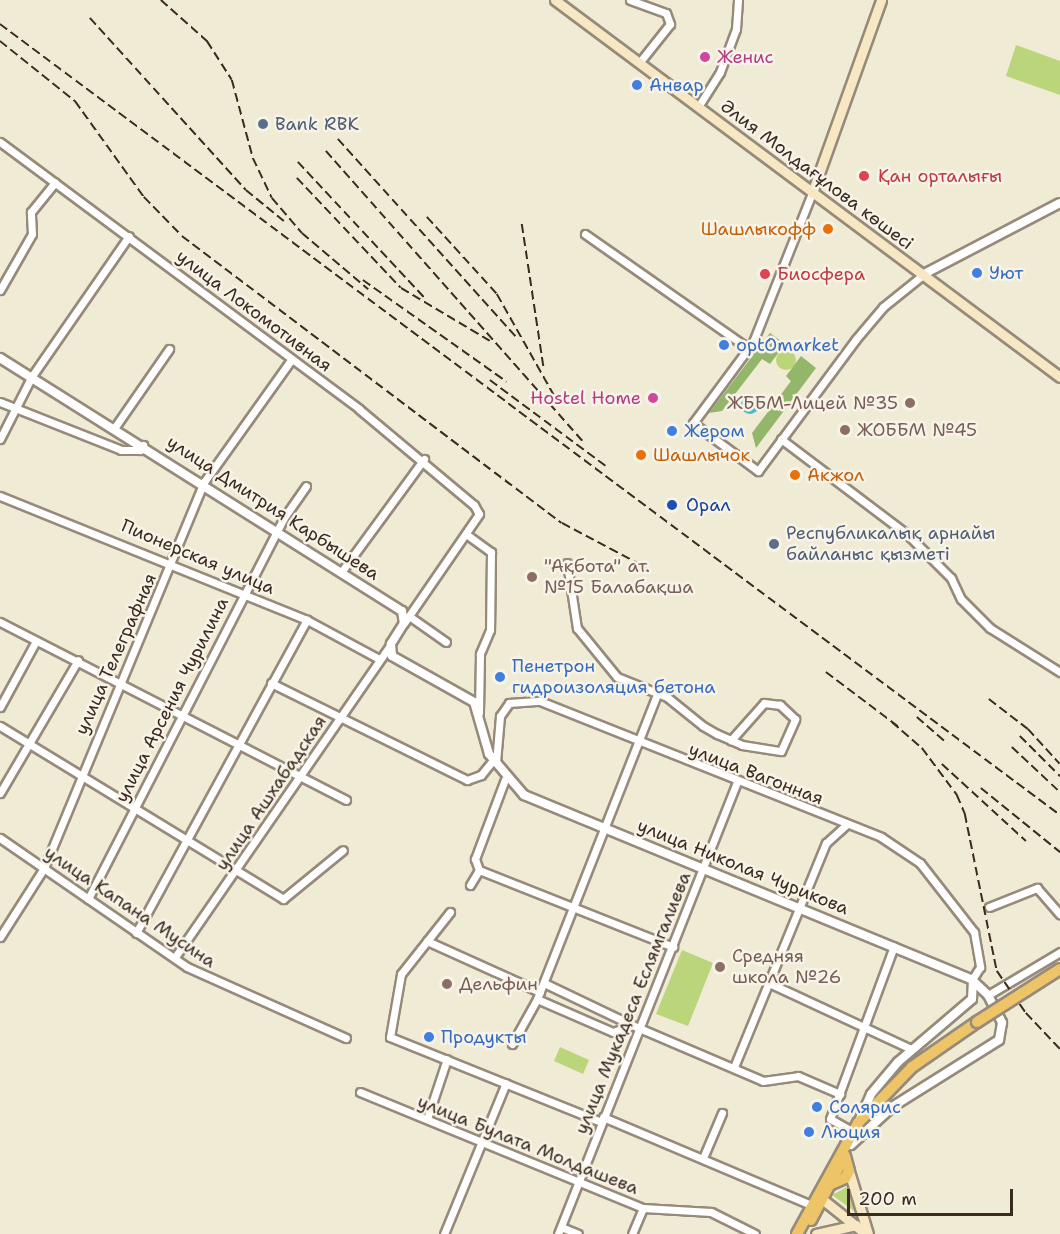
<!DOCTYPE html>
<html>
<head>
<meta charset="utf-8">
<style>
	body { margin:0 }
	#map { position:relative; width:1060px; height:1234px; overflow:hidden; background:#f0ebd5; font-family:"Shantell Sans",sans-serif }
	div>[style] { position:absolute }
	[style*='--x'] { left:calc(var(--x)*1px); top:calc(var(--y)*1px); width:calc(var(--w)*1px); rotate:calc(var(--a)*1deg) }
	.green>* { inset:0; background:#bbd57a }
	.round { border-radius:50% }
	.forest>* { inset:0; background:#94b66a }
	.water>* { inset:0; background:#4fb9cc }
	.roads { filter:drop-shadow(2px 0 #968a7a) drop-shadow(-2px 0 #968a7a) drop-shadow(0 2px #968a7a) drop-shadow(0 -2px #968a7a) }
	.minor>* { height:7px; margin:-3.5px; padding:0 3.5px; transform-origin:3.5px; border-radius:3.5px; background:#fff }
	.tertiary>* { height:8px; margin:-4px; padding:0 4px; transform-origin:4px; border-radius:4px; background:#fff }
	.secondary>* { height:9px; margin:-4.5px; padding:0 4.5px; transform-origin:4.5px; border-radius:4.5px; background:#f8e7c3 }
	.primary>* { height:10px; margin:-5px; padding:0 5px; transform-origin:5px; border-radius:5px; background:#eec469 }
	.rail>* { height:1.5px; margin-top:-0.75px; transform-origin:0; background:repeating-linear-gradient(90deg,#3b2a1e 0 9px,transparent 0 13.5px) }
	.bridges { filter:drop-shadow(2px 0 #968a7a) drop-shadow(-2px 0 #968a7a) drop-shadow(0 2px #968a7a) drop-shadow(0 -2px #968a7a) }
	.primary-bridge>* { height:10px; margin:-5px; padding:0 5px; transform-origin:5px; border-radius:5px; background:#eec469 }
	.dots>* { width:16px; height:16px; translate:-50% -50%; box-sizing:border-box; border:3px solid #f7f3e8; border-radius:50% }
	span { translate:-50% -50%; white-space:nowrap; text-align:center; line-height:1.15; -webkit-text-stroke:5px #f7f3e8; paint-order:stroke }
	.hotel-label { font-size:18px; color:#b23c85 }
	.left { translate:0 -50%; text-align:left }
	.right { translate:-100% -50%; text-align:right }
	.shop-label { font-size:18px; color:#366cbe }
	.service-label { font-size:18px; color:#4e5e75 }
	.street-label { font-size:18px; color:#3b2a1e }
	.health-label { font-size:18px; color:#be3a42 }
	.food-label { font-size:18px; color:#c56008 }
	.education-label { font-size:18px; color:#785e54 }
	.transit-label { font-size:18px; color:#164399 }
	.scale { position:absolute; left:847px; top:1189px; width:166px; height:27px; box-sizing:border-box; border:3px solid #3b2a1e; border-top:0; padding-left:8px; font-size:18px; line-height:21px; white-space:nowrap; color:#3b2a1e; -webkit-text-stroke:4px #f7f3e8; paint-order:stroke }
</style>
</head>
<body>
<div id="map">
	<div class="green">
		<div style="clip-path:polygon(1016px 45px,1060px 61px,1060px 95px,1006px 76px)"></div>
		<div class="round" style="left:776px;top:350px;width:20px;height:20px"></div>
		<div style="clip-path:polygon(682px 950px,713px 963px,688px 1026px,656px 1014px)"></div>
		<div style="clip-path:polygon(560px 1047px,589px 1060px,583px 1074px,554px 1061px)"></div>
		<div style="clip-path:polygon(849px 1186px,861px 1216px,832px 1195px)"></div>
	</div>
	<div class="forest">
		<div style="clip-path:polygon(770px 333px,785px 344px,770px 364px,762px 359px,722px 411px,709px 413px)"></div>
		<div style="clip-path:polygon(801px 356px,816px 368px,756px 448px,752px 433px,791px 381px,786px 376px)"></div>
	</div>
	<div class="water">
		<div class="round" style="left:741px;top:396px;width:18px;height:18px"></div>
	</div>
	<div class="roads">
		<div class="minor">
			<div style="--x:630;--y:0;--w:38;--a:20"></div>
			<div style="--x:666;--y:13;--w:12;--a:70"></div>
			<div style="--x:670;--y:24;--w:50;--a:128.5"></div>
			<div style="--x:698;--y:107;--w:41;--a:-57.8"></div>
			<div style="--x:720;--y:72;--w:46;--a:-69.6"></div>
			<div style="--x:736;--y:29;--w:29;--a:-86"></div>
			<div style="--x:0;--y:142;--w:447;--a:36.6"></div>
			<div style="--x:359;--y:409;--w:150;--a:39.9"></div>
			<div style="--x:474;--y:505;--w:10;--a:61"></div>
			<div style="--x:479;--y:514;--w:132;--a:124.5"></div>
			<div style="--x:812;--y:193;--w:160;--a:111.6"></div>
			<div style="--x:753;--y:342;--w:101;--a:126.5"></div>
			<div style="--x:693;--y:423;--w:81;--a:36.4"></div>
			<div style="--x:758;--y:471;--w:164;--a:-53.4"></div>
			<div style="--x:856;--y:339;--w:42;--a:-49.8"></div>
			<div style="--x:883;--y:307;--w:53;--a:-38.8"></div>
			<div style="--x:585;--y:234;--w:199;--a:35"></div>
			<div style="--x:0;--y:290;--w:64;--a:-60.3"></div>
			<div style="--x:32;--y:234;--w:22;--a:-93"></div>
			<div style="--x:31;--y:212;--w:38;--a:-51"></div>
			<div style="--x:0;--y:402;--w:130;--a:21.6"></div>
			<div style="--x:121;--y:450;--w:19;--a:0"></div>
			<div style="--x:140;--y:450;--w:6;--a:-59"></div>
			<div style="--x:115;--y:427;--w:95;--a:-55.3"></div>
			<div style="--x:0;--y:439;--w:71;--a:-63.1"></div>
			<div style="--x:32;--y:376;--w:170;--a:-55.3"></div>
			<div style="--x:781;--y:439;--w:159;--a:37.1"></div>
			<div style="--x:908;--y:535;--w:61;--a:45"></div>
			<div style="--x:951;--y:578;--w:23;--a:65"></div>
			<div style="--x:961;--y:599;--w:41;--a:45"></div>
			<div style="--x:990;--y:628;--w:83;--a:32.2"></div>
			<div style="--x:0;--y:496;--w:331;--a:22"></div>
			<div style="--x:307;--y:620;--w:82;--a:28.4"></div>
			<div style="--x:466;--y:534;--w:31;--a:36"></div>
			<div style="--x:491;--y:552;--w:78;--a:90.7"></div>
			<div style="--x:490;--y:630;--w:26;--a:113"></div>
			<div style="--x:480;--y:654;--w:59;--a:91"></div>
			<div style="--x:567;--y:563;--w:66;--a:81.3"></div>
			<div style="--x:577;--y:628;--w:63;--a:50.8"></div>
			<div style="--x:617;--y:677;--w:54;--a:21.8"></div>
			<div style="--x:667;--y:697;--w:46;--a:38.9"></div>
			<div style="--x:703;--y:726;--w:16;--a:30"></div>
			<div style="--x:717;--y:734;--w:15;--a:23"></div>
			<div style="--x:731;--y:740;--w:12;--a:24"></div>
			<div style="--x:742;--y:745;--w:39;--a:9"></div>
			<div style="--x:781;--y:751;--w:35;--a:-66"></div>
			<div style="--x:795;--y:719;--w:21;--a:-137"></div>
			<div style="--x:780;--y:705;--w:16;--a:-173"></div>
			<div style="--x:764;--y:703;--w:50;--a:131.7"></div>
			<div style="--x:342;--y:571;--w:139;--a:-53.8"></div>
			<div style="--x:409;--y:616;--w:45;--a:35.1"></div>
			<div style="--x:0;--y:622;--w:389;--a:27.2"></div>
			<div style="--x:271;--y:683;--w:219;--a:26.3"></div>
			<div style="--x:467;--y:780;--w:15;--a:-20"></div>
			<div style="--x:481;--y:775;--w:19;--a:-51"></div>
			<div style="--x:0;--y:707;--w:75;--a:-61.4"></div>
			<div style="--x:0;--y:726;--w:332;--a:31.4"></div>
			<div style="--x:283;--y:899;--w:77;--a:-39.2"></div>
			<div style="--x:496;--y:762;--w:46;--a:-85"></div>
			<div style="--x:500;--y:716;--w:16;--a:-55"></div>
			<div style="--x:509;--y:703;--w:31;--a:-4"></div>
			<div style="--x:540;--y:701;--w:367;--a:21.7"></div>
			<div style="--x:881;--y:837;--w:47;--a:33.7"></div>
			<div style="--x:920;--y:863;--w:88;--a:52"></div>
			<div style="--x:974;--y:932;--w:36;--a:80"></div>
			<div style="--x:980;--y:967;--w:15;--a:122"></div>
			<div style="--x:0;--y:793;--w:154;--a:-59.6"></div>
			<div style="--x:0;--y:838;--w:227;--a:34.6"></div>
			<div style="--x:187;--y:967;--w:174;--a:24.1"></div>
			<div style="--x:479;--y:870;--w:209;--a:21.6"></div>
			<div style="--x:470;--y:885;--w:17;--a:-59"></div>
			<div style="--x:479;--y:870;--w:12;--a:-110"></div>
			<div style="--x:475;--y:859;--w:85;--a:-69.4"></div>
			<div style="--x:88;--y:899;--w:427;--a:-62.8"></div>
			<div style="--x:283;--y:519;--w:40;--a:-55.1"></div>
			<div style="--x:989;--y:907;--w:52;--a:-21.6"></div>
			<div style="--x:1037;--y:888;--w:35;--a:49"></div>
			<div style="--x:450;--y:912;--w:79;--a:128.3"></div>
			<div style="--x:401;--y:974;--w:64;--a:99.9"></div>
			<div style="--x:390;--y:1037;--w:227;--a:21.9"></div>
			<div style="--x:136;--y:933;--w:357;--a:-61.4"></div>
			<div style="--x:0;--y:937;--w:82;--a:-57.5"></div>
			<div style="--x:44;--y:868;--w:418;--a:-67.5"></div>
			<div style="--x:204;--y:482;--w:150;--a:-54.5"></div>
			<div style="--x:427;--y:941;--w:124;--a:24.3"></div>
			<div style="--x:175;--y:957;--w:380;--a:-55.4"></div>
			<div style="--x:544;--y:983;--w:95;--a:25.5"></div>
			<div style="--x:769;--y:983;--w:157;--a:24.9"></div>
			<div style="--x:988;--y:995;--w:84;--a:-30.8"></div>
			<div style="--x:537;--y:999;--w:83;--a:23.5"></div>
			<div style="--x:613;--y:1032;--w:20;--a:-20"></div>
			<div style="--x:632;--y:1025;--w:142;--a:23.1"></div>
			<div style="--x:763;--y:1081;--w:35;--a:-8"></div>
			<div style="--x:798;--y:1076;--w:46;--a:23.2"></div>
			<div style="--x:512;--y:1044;--w:51;--a:-60.9"></div>
			<div style="--x:537;--y:999;--w:327;--a:-68.5"></div>
			<div style="--x:734;--y:1067;--w:242;--a:-67.7"></div>
			<div style="--x:826;--y:843;--w:28;--a:-42"></div>
			<div style="--x:360;--y:1092;--w:306;--a:22.3"></div>
			<div style="--x:643;--y:1208;--w:68;--a:3.4"></div>
			<div style="--x:711;--y:1212;--w:49;--a:26.6"></div>
			<div style="--x:603;--y:1117;--w:226;--a:22.9"></div>
			<div style="--x:427;--y:1119;--w:63;--a:-71.6"></div>
			<div style="--x:852;--y:1131;--w:25;--a:-151"></div>
			<div style="--x:830;--y:1119;--w:184;--a:-69.7"></div>
			<div style="--x:703;--y:1158;--w:49;--a:-67.1"></div>
			<div style="--x:561;--y:1227;--w:18;--a:22"></div>
			<div style="--x:444;--y:1234;--w:163;--a:-67.7"></div>
			<div style="--x:558;--y:1234;--w:485;--a:-68.4"></div>
			<div style="--x:632;--y:1234;--w:28;--a:-67"></div>
		</div>
		<div class="tertiary">
			<div style="--x:924;--y:274;--w:153;--a:-27.6"></div>
			<div style="--x:0;--y:358;--w:475;--a:32.2"></div>
			<div style="--x:402;--y:611;--w:12;--a:81"></div>
			<div style="--x:404;--y:623;--w:25;--a:122"></div>
			<div style="--x:391;--y:644;--w:12;--a:85"></div>
			<div style="--x:392;--y:656;--w:94;--a:29.3"></div>
			<div style="--x:474;--y:702;--w:54;--a:73.9"></div>
			<div style="--x:489;--y:754;--w:54;--a:49.5"></div>
			<div style="--x:524;--y:795;--w:485;--a:22.4"></div>
			<div style="--x:972;--y:980;--w:22;--a:43"></div>
			<div style="--x:988;--y:995;--w:31;--a:63"></div>
			<div style="--x:1002;--y:1023;--w:17;--a:100"></div>
			<div style="--x:999;--y:1040;--w:126;--a:147.9"></div>
			<div style="--x:892;--y:1107;--w:56;--a:137.2"></div>
			<div style="--x:860;--y:1119;--w:27;--a:-66"></div>
			<div style="--x:871;--y:1094;--w:42;--a:-49.8"></div>
			<div style="--x:898;--y:1062;--w:97;--a:-40.4"></div>
			<div style="--x:972;--y:999;--w:18;--a:-87"></div>
		</div>
		<div class="secondary">
			<div style="--x:555;--y:0;--w:630;--a:36.74"></div>
			<div style="--x:812;--y:193;--w:205;--a:-70.3"></div>
			<div style="--x:849;--y:1171;--w:66;--a:73.2"></div>
			<div style="--x:822;--y:1199;--w:56;--a:38.5"></div>
			<div style="--x:816;--y:1234;--w:41;--a:-12.7"></div>
		</div>
		<div class="primary">
			<div style="--x:827;--y:1186;--w:20;--a:-24"></div>
			<div style="--x:845;--y:1178;--w:8;--a:-60"></div>
			<div style="--x:849;--y:1171;--w:16;--a:-105"></div>
			<div style="--x:811;--y:1220;--w:62;--a:-62.2"></div>
			<div style="--x:797;--y:1234;--w:127;--a:-61.2"></div>
			<div style="--x:858;--y:1123;--w:78;--a:-46"></div>
			<div style="--x:912;--y:1067;--w:79;--a:-34.7"></div>
		</div>
	</div>
	<div class="rail">
		<div style="--x:161;--y:0;--w:62;--a:41.7"></div>
		<div style="--x:207;--y:41;--w:46;--a:57.3"></div>
		<div style="--x:232;--y:80;--w:81;--a:74.9"></div>
		<div style="--x:253;--y:158;--w:44;--a:64.6"></div>
		<div style="--x:272;--y:198;--w:46;--a:49.4"></div>
		<div style="--x:302;--y:233;--w:87;--a:40.3"></div>
		<div style="--x:90;--y:18;--w:232;--a:47.8"></div>
		<div style="--x:246;--y:190;--w:49;--a:39.2"></div>
		<div style="--x:0;--y:24;--w:1323;--a:36.73"></div>
		<div style="--x:0;--y:41;--w:96;--a:38.7"></div>
		<div style="--x:75;--y:101;--w:118;--a:54.3"></div>
		<div style="--x:144;--y:197;--w:54;--a:45.7"></div>
		<div style="--x:182;--y:236;--w:476;--a:37.1"></div>
		<div style="--x:562;--y:523;--w:96;--a:27.9"></div>
		<div style="--x:338;--y:139;--w:269;--a:48"></div>
		<div style="--x:326;--y:151;--w:387;--a:48.5"></div>
		<div style="--x:298;--y:162;--w:186;--a:47"></div>
		<div style="--x:297;--y:178;--w:151;--a:46.6"></div>
		<div style="--x:401;--y:288;--w:106;--a:30.7"></div>
		<div style="--x:427;--y:217;--w:104;--a:47.7"></div>
		<div style="--x:497;--y:294;--w:118;--a:60.6"></div>
		<div style="--x:522;--y:224;--w:147;--a:81.4"></div>
		<div style="--x:363;--y:280;--w:176;--a:35.3"></div>
		<div style="--x:490;--y:380;--w:144;--a:36.6"></div>
		<div style="--x:826;--y:672;--w:91;--a:37"></div>
		<div style="--x:989;--y:699;--w:49;--a:37.6"></div>
		<div style="--x:1028;--y:729;--w:47;--a:47.6"></div>
		<div style="--x:917;--y:717;--w:40;--a:41"></div>
		<div style="--x:892;--y:722;--w:40;--a:41"></div>
		<div style="--x:922;--y:748;--w:59;--a:53.3"></div>
		<div style="--x:957;--y:795;--w:21;--a:67"></div>
		<div style="--x:965;--y:814;--w:160;--a:78.5"></div>
		<div style="--x:997;--y:971;--w:51;--a:55.4"></div>
		<div style="--x:1026;--y:1013;--w:50;--a:46.6"></div>
		<div style="--x:1020;--y:736;--w:57;--a:45"></div>
		<div style="--x:1012;--y:747;--w:66;--a:43.2"></div>
		<div style="--x:942;--y:764;--w:114;--a:42.5"></div>
		<div style="--x:981;--y:788;--w:102;--a:39"></div>
	</div>
	<div class="bridges">
		<div class="primary-bridge">
			<div style="--x:977;--y:1022;--w:98;--a:-32.6"></div>
		</div>
	</div>
	<div class="dots">
		<div style="left:705px;top:57px;background:#d1479c"></div>
		<div style="left:637px;top:85px;background:#3f7fe0"></div>
		<div style="left:263px;top:124px;background:#5c6f8a"></div>
		<div style="left:864px;top:176px;background:#e0444e"></div>
		<div style="left:828px;top:229px;background:#e8710a"></div>
		<div style="left:977px;top:273px;background:#3f7fe0"></div>
		<div style="left:765px;top:274px;background:#e0444e"></div>
		<div style="left:724px;top:345px;background:#3f7fe0"></div>
		<div style="left:653px;top:398px;background:#d1479c"></div>
		<div style="left:910px;top:403px;background:#8d6e63"></div>
		<div style="left:845px;top:430px;background:#8d6e63"></div>
		<div style="left:672px;top:431px;background:#3f7fe0"></div>
		<div style="left:641px;top:455px;background:#e8710a"></div>
		<div style="left:795px;top:475px;background:#e8710a"></div>
		<div style="left:672px;top:505px;background:#1a4fb4"></div>
		<div style="left:774px;top:544px;background:#5c6f8a"></div>
		<div style="left:532px;top:577px;background:#8d6e63"></div>
		<div style="left:500px;top:677px;background:#3f7fe0"></div>
		<div style="left:720px;top:967px;background:#8d6e63"></div>
		<div style="left:447px;top:984px;background:#8d6e63"></div>
		<div style="left:429px;top:1037px;background:#3f7fe0"></div>
		<div style="left:817px;top:1107px;background:#3f7fe0"></div>
		<div style="left:809px;top:1132px;background:#3f7fe0"></div>
	</div>
	<div class="hotel-label">
		<span class="left" style="left:717px;top:57px">Женис</span>
		<span class="right" style="left:641px;top:398px">Hostel Home</span>
	</div>
	<div class="shop-label">
		<span class="left" style="left:649px;top:85px">Анвар</span>
		<span class="left" style="left:989px;top:273px">Уют</span>
		<span class="left" style="left:736px;top:345px">optOmarket</span>
		<span class="left" style="left:684px;top:431px">Жером</span>
		<span class="left" style="left:512px;top:677px">Пенетрон<br>гидроизоляция бетона</span>
		<span class="left" style="left:441px;top:1037px">Продукты</span>
		<span class="left" style="left:829px;top:1107px">Солярис</span>
		<span class="left" style="left:821px;top:1132px">Люция</span>
	</div>
	<div class="service-label">
		<span class="left" style="left:275px;top:124px">Bank RBK</span>
		<span class="left" style="left:786px;top:544px">Республикалық арнайы<br>байланыс қызметі</span>
	</div>
	<div class="street-label">
		<span style="left:817px;top:175px;rotate:37deg">Әлия Молдағұлова көшесі</span>
		<span style="left:254px;top:311px;rotate:37deg">улица Локомотивная</span>
		<span style="left:273px;top:508px;rotate:33deg">улица Дмитрия Карбышева</span>
		<span style="left:198px;top:557px;rotate:23deg">Пионерская улица</span>
		<span style="left:116px;top:654px;rotate:-66deg">улица Телеграфная</span>
		<span style="left:172px;top:700px;rotate:-63deg">улица Арсения Чурилина</span>
		<span style="left:756px;top:774px;rotate:21deg">улица Вагонная</span>
		<span style="left:271px;top:793px;rotate:-56deg">улица Ашхабадская</span>
		<span style="left:743px;top:867px;rotate:22deg">улица Николая Чурикова</span>
		<span style="left:130px;top:907px;rotate:34deg">улица Капана Мусина</span>
		<span style="left:633px;top:1003px;rotate:-68deg">улица Мукадеса Еслямгалиева</span>
		<span style="left:528px;top:1145px;rotate:22deg">улица Булата Молдашева</span>
	</div>
	<div class="health-label">
		<span class="left" style="left:878px;top:176px">Қан орталығы</span>
		<span class="left" style="left:777px;top:274px">Биосфера</span>
	</div>
	<div class="food-label">
		<span class="right" style="left:816px;top:229px">Шашлыкофф</span>
		<span class="left" style="left:653px;top:455px">Шашлычок</span>
		<span class="left" style="left:807px;top:475px">Акжол</span>
	</div>
	<div class="education-label">
		<span class="right" style="left:898px;top:403px">ЖББМ-Лицей №35</span>
		<span class="left" style="left:857px;top:430px">ЖОББМ №45</span>
		<span class="left" style="left:544px;top:577px">"Ақбота" ат.<br>№15 Балабақша</span>
		<span class="left" style="left:732px;top:967px">Средняя<br>школа №26</span>
		<span class="left" style="left:459px;top:984px">Дельфин</span>
	</div>
	<div class="transit-label">
		<span class="left" style="left:686px;top:505px">Орал</span>
	</div>
	<div class="scale">200 m</div>
</div>
</body>
</html>
